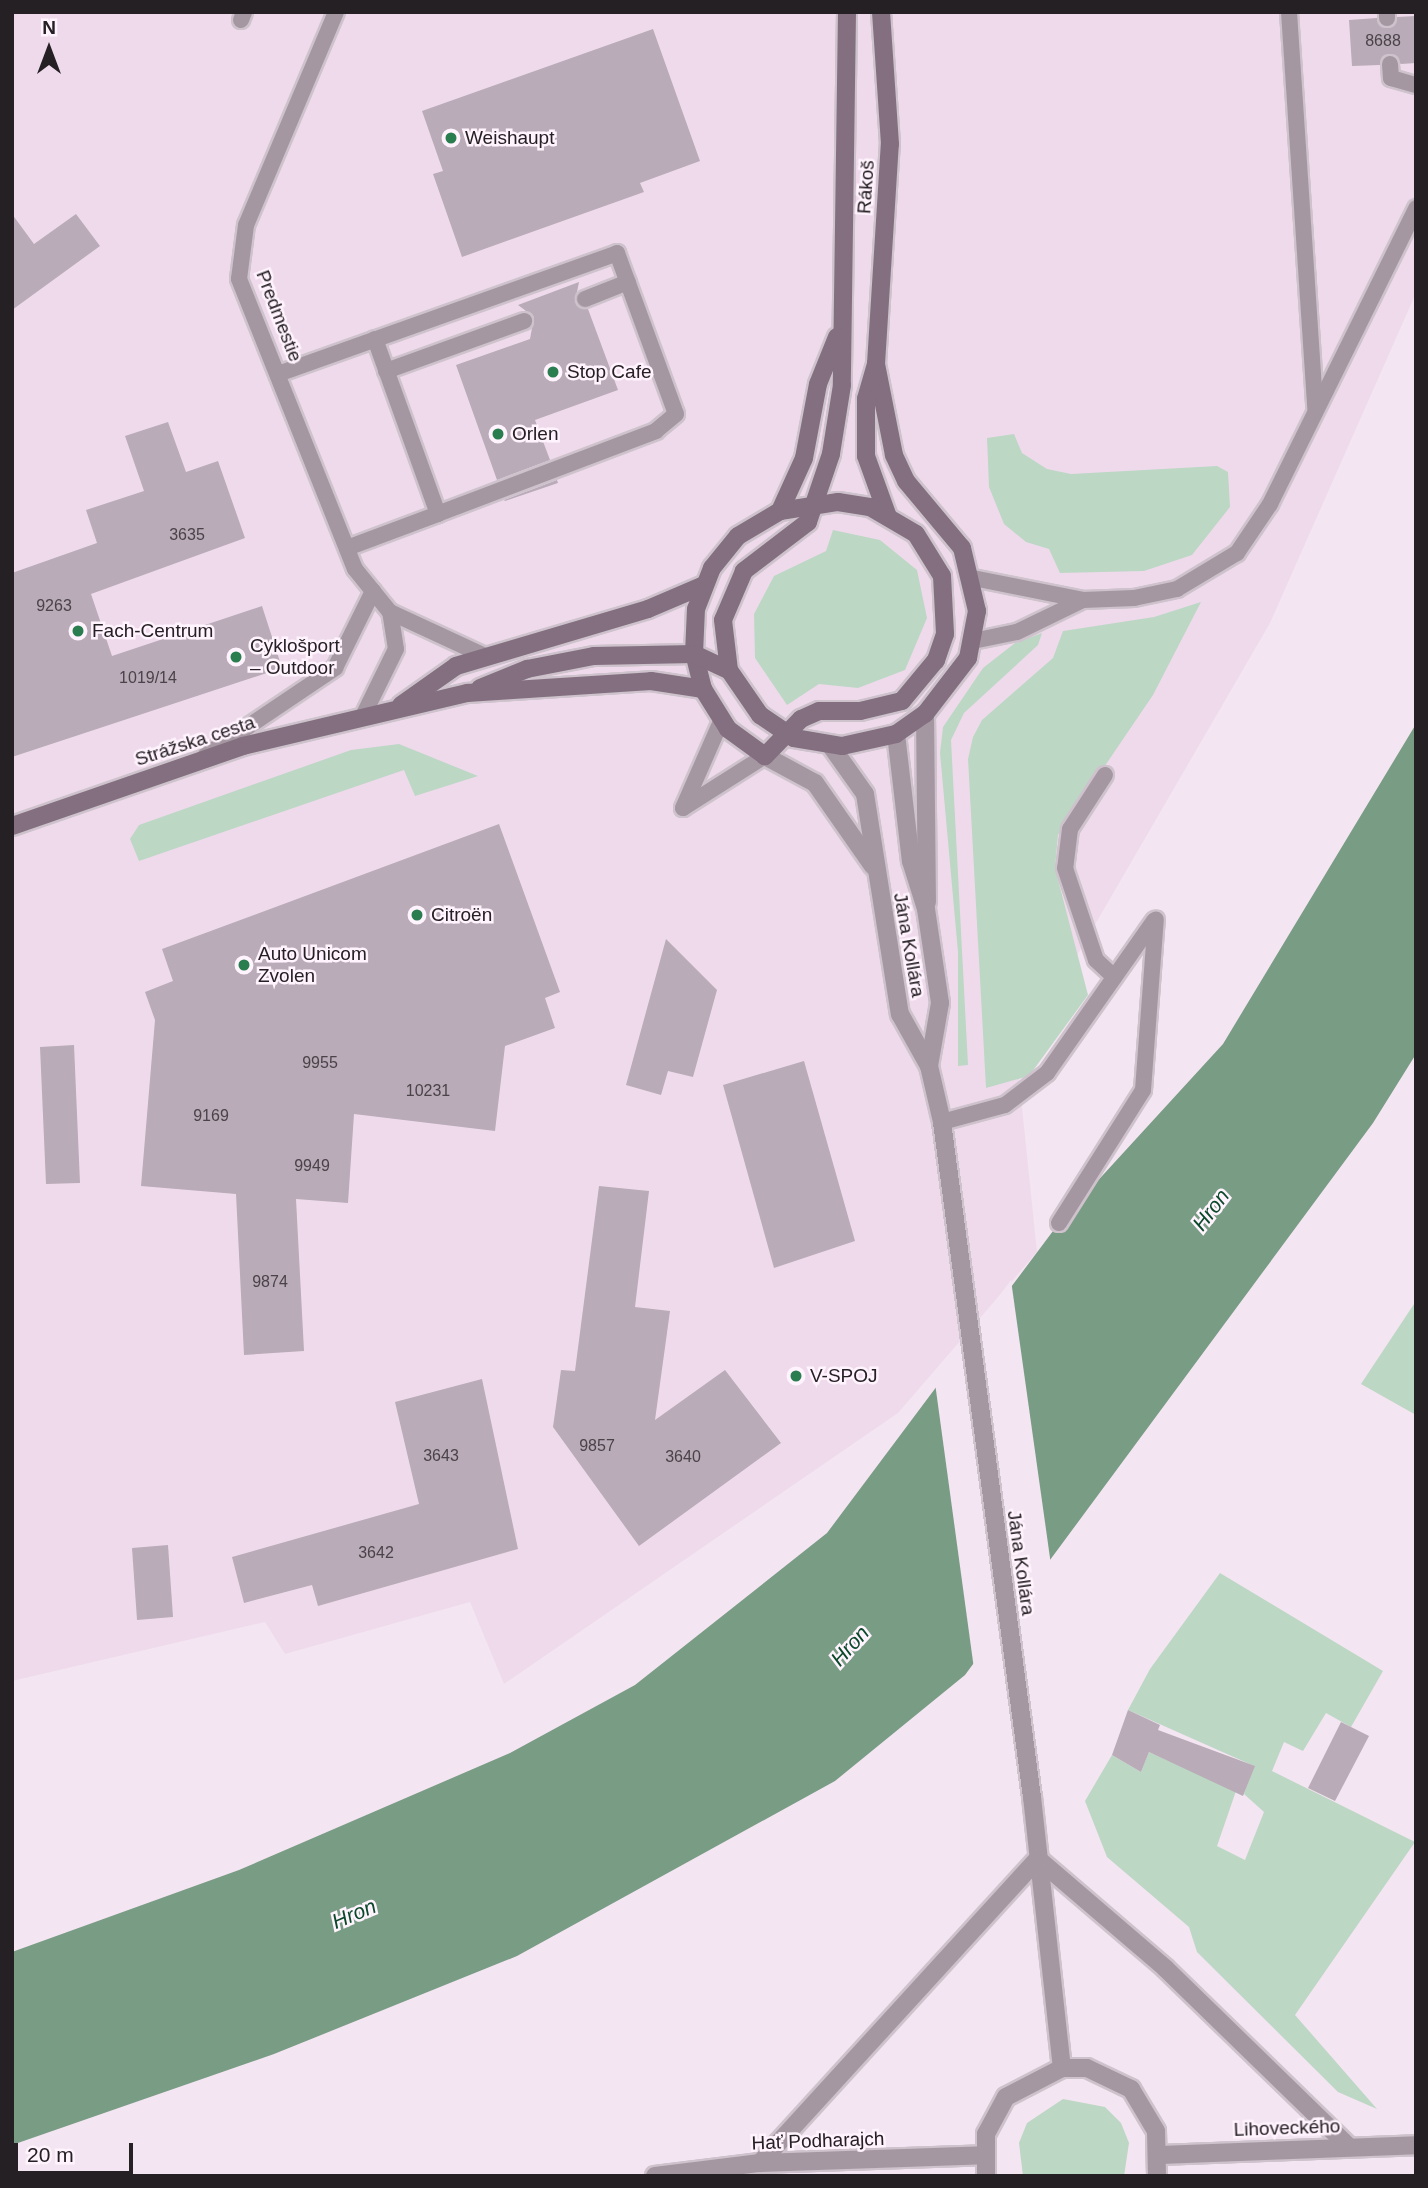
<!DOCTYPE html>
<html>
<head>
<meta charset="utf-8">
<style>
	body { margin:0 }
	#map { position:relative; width:1428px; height:2188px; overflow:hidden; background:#f3e5f1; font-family:Helvetica,sans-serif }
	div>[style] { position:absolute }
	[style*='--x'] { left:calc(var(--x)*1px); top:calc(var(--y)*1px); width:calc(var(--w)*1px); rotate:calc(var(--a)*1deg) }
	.built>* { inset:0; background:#efdaec }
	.green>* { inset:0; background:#bdd7c5 }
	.water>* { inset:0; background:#799c85 }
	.pier>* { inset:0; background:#f3e5f1 }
	.building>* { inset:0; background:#b9abb7 }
	.roads { filter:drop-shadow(2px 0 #cec2cc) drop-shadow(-2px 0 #cec2cc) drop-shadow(0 2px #cec2cc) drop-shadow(0 -2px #cec2cc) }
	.lane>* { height:16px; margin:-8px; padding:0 8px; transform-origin:8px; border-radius:8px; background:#a597a2 }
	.street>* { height:18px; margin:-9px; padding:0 9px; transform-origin:9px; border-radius:9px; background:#a597a2 }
	.secondary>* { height:18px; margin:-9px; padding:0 9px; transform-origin:9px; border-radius:9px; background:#836f80 }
	.dots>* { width:19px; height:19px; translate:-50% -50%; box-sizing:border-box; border:4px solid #fff3fd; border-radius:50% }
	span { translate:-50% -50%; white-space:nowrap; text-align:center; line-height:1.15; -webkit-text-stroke:5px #fff3fd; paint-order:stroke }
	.number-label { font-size:16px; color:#4a4349 }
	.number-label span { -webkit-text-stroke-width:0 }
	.poi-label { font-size:19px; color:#252024 }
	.left { translate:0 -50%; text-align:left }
	.street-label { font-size:19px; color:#252024 }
	.water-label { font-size:21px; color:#094929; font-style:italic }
	.frame { position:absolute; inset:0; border:14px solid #252024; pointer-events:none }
	.north { position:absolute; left:14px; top:14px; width:70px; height:70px; -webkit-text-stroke:5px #fff3fd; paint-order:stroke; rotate:0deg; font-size:19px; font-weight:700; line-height:28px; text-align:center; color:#252024 }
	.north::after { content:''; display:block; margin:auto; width:24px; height:32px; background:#252024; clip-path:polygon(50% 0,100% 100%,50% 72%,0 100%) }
	.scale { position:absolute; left:14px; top:2143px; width:119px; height:32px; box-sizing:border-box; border:4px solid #252024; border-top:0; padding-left:9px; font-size:21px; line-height:24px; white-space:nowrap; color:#252024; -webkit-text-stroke:5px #fff3fd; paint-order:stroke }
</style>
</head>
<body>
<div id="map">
	<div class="built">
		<div style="clip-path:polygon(12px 12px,1416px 12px,1416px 293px,1270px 623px,1017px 1059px,1037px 1252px,898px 1413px,504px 1684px,470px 1602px,285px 1654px,265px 1622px,12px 1681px)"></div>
	</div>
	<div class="green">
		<div style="clip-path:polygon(1014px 434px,1022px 453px,1047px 469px,1071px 474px,1217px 466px,1228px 472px,1230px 507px,1192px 555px,1144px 571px,1060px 573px,1049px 549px,1026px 542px,1004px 524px,989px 487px,987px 438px)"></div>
		<div style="clip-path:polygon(833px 530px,880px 540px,917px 570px,927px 618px,905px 670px,858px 688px,819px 684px,787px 705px,755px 658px,754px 614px,774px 576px,826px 551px)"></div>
		<div style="clip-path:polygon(1201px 602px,1153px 695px,1058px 835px,1055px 868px,1088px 995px,1029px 1076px,986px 1088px,968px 759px,973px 737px,982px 720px,1053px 658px,1063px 631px,1154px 617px)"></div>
		<div style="clip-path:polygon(1042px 633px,1038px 645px,964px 713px,951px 740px,968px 1065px,958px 1066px,958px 952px,940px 753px,943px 727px,983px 668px,1015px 643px)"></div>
		<div style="clip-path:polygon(399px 744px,478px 776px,415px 796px,404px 770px,139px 861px,130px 839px,139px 825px,351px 750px)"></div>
		<div style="clip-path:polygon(1416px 1301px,1416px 1415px,1361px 1384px)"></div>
		<div style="clip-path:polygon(1220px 1573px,1383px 1671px,1351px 1727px,1326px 1713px,1303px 1751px,1284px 1742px,1272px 1771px,1415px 1842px,1295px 2015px,1377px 2109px,1338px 2092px,1197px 1952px,1189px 1927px,1107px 1857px,1085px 1801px,1112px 1755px,1141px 1772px,1149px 1752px,1236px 1791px,1217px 1846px,1245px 1860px,1264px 1812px,1244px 1794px,1254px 1766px,1128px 1710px,1150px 1669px)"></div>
		<div style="clip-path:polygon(1063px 2099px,1105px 2107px,1121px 2123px,1129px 2143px,1124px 2176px,1023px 2176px,1019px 2143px,1027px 2123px)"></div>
	</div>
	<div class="water">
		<div style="clip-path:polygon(1416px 724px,1416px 1054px,1373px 1123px,965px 1675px,835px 1781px,517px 1956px,274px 2054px,12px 2145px,12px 1952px,239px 1870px,510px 1753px,635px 1685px,827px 1533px,1059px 1223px,1223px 1044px)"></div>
	</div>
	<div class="pier">
		<div style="clip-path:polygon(1011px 1280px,1051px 1565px,974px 1669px,935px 1383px)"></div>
	</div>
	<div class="building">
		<div style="clip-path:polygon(1416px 16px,1416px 63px,1401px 64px,1390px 54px,1380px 65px,1352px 66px,1349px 20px,1377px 18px,1388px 28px,1397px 17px)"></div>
		<div style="clip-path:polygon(653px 29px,700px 161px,640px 183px,644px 192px,462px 257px,433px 174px,443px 171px,422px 111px)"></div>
		<div style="clip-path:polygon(12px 214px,34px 244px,76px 214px,100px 246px,12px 310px)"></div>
		<div style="clip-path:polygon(579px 282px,575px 302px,588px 309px,618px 390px,535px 420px,550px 460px,497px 480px,456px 365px,530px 339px,534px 317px,518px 305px)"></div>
		<div style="clip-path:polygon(168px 422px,186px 472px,218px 461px,245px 538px,91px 594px,112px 656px,262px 606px,282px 668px,12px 757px,12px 573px,97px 543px,86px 510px,144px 491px,125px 436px)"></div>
		<div style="clip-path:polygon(557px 480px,558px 483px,505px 501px,504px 500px)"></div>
		<div style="clip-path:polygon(499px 824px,560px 992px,545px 998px,555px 1028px,505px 1046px,495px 1131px,354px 1114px,348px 1203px,296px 1199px,304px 1351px,244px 1355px,236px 1194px,141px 1186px,155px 1020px,145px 992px,173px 981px,162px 949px)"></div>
		<div style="clip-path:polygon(666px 939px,717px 990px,693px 1077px,668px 1071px,661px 1095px,626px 1085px)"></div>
		<div style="clip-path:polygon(74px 1045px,80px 1183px,46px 1184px,40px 1047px)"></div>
		<div style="clip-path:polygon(804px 1061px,855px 1241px,774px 1268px,723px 1085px)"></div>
		<div style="clip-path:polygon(599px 1186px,649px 1191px,635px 1307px,670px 1311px,655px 1420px,725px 1370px,781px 1443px,639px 1546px,553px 1427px,561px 1370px,575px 1371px)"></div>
		<div style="clip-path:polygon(482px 1379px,518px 1549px,318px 1606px,312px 1585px,244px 1603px,232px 1557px,419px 1504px,395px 1402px)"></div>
		<div style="clip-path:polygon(168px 1545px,173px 1617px,137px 1620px,132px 1548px)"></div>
		<div style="clip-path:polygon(1128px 1710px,1160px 1725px,1158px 1730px,1255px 1766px,1243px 1796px,1149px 1752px,1141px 1772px,1112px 1755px)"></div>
		<div style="clip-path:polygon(1341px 1722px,1369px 1736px,1335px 1801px,1308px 1788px)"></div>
	</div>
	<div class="roads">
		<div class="lane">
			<div style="--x:336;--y:12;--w:231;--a:112.9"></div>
			<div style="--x:246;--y:225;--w:54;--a:97.4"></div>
			<div style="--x:239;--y:279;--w:312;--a:68.2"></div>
			<div style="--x:355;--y:569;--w:55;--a:50.9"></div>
			<div style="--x:390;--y:612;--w:107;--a:24.9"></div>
			<div style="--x:1289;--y:12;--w:397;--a:86.2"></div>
			<div style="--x:1387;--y:12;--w:6;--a:90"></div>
			<div style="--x:241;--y:20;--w:9;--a:-69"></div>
			<div style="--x:1390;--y:64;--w:14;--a:86"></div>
			<div style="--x:1391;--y:78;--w:26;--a:16"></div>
			<div style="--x:585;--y:299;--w:46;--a:-21.6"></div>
			<div style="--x:386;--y:371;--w:147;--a:-19.9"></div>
			<div style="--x:278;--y:374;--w:360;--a:-19.6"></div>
			<div style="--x:617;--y:253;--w:171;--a:69.9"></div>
			<div style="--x:676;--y:414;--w:26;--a:140"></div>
			<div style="--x:656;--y:431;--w:233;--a:159.2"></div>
			<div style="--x:347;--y:548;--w:97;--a:-20.5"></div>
			<div style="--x:438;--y:514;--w:186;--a:-109.8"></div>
			<div style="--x:973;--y:578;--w:112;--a:11.3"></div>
			<div style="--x:1083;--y:600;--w:51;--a:-2.2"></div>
			<div style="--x:1134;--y:598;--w:44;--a:-11.8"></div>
			<div style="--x:1177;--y:589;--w:70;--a:-31"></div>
			<div style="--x:1237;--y:553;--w:59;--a:-56"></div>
			<div style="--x:1270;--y:504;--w:330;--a:-63.7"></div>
			<div style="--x:973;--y:641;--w:45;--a:-11.6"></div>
			<div style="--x:1017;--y:632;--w:73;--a:-25.9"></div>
			<div style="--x:364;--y:714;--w:72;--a:-63.8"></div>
			<div style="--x:396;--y:649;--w:37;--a:-99"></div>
			<div style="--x:206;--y:755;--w:156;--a:-34"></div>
			<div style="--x:335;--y:668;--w:86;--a:-63.7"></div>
			<div style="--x:1105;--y:775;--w:64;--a:122.9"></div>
			<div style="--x:1070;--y:829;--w:39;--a:97"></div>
			<div style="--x:1065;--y:868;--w:97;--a:71.4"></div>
			<div style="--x:1096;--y:960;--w:25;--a:43"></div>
			<div style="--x:683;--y:808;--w:97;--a:-32.4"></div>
			<div style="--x:683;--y:808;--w:97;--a:-66.3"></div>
			<div style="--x:942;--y:1122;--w:65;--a:-15.1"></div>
			<div style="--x:1005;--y:1105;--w:53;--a:-37.3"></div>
			<div style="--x:1047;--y:1073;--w:186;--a:-54.9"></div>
			<div style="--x:1059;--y:1223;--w:157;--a:-57.7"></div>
			<div style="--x:1143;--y:1090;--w:171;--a:-85.7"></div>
		</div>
		<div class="street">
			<div style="--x:925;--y:714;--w:188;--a:89.4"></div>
			<div style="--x:896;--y:734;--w:128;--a:83.3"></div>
			<div style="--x:911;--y:861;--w:50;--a:72.6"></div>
			<div style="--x:926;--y:909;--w:95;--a:81.5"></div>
			<div style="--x:940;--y:1003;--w:64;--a:99.9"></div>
			<div style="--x:831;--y:746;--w:59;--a:54.7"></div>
			<div style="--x:865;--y:794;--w:223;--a:81"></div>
			<div style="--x:900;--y:1014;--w:60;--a:60.9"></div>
			<div style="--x:929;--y:1066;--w:57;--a:76.9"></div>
			<div style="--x:942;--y:1122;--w:681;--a:82.41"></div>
			<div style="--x:1032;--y:1797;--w:273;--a:83.7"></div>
			<div style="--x:765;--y:756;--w:57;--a:28.4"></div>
			<div style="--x:815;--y:783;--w:101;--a:55.1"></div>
			<div style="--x:1038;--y:1859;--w:167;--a:40.6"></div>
			<div style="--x:1165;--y:1968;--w:257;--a:44.2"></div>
			<div style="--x:1160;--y:2155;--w:256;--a:-2.2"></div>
			<div style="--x:760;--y:2163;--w:412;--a:-47.6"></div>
			<div style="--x:655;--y:2176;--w:106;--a:-7.1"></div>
			<div style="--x:760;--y:2163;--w:224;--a:-2"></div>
			<div style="--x:986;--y:2176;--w:42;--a:-90"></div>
			<div style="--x:986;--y:2134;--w:42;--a:-61.6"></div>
			<div style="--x:1006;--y:2097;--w:63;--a:-27.4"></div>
			<div style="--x:1062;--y:2068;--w:25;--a:0"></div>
			<div style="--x:1087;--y:2068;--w:49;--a:25.5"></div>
			<div style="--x:1131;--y:2089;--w:49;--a:59.2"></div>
			<div style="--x:1156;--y:2131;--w:45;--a:88.7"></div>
		</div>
		<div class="secondary">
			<div style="--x:847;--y:12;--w:373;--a:90.8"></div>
			<div style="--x:842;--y:385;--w:70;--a:99.1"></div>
			<div style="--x:831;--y:454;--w:72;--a:108.7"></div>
			<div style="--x:808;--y:522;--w:81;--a:142.6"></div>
			<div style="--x:744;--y:571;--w:53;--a:113.2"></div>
			<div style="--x:723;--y:620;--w:50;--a:83.2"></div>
			<div style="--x:729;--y:670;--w:55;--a:55.4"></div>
			<div style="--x:760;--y:715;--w:41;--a:34.1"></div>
			<div style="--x:794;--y:738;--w:49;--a:9.5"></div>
			<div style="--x:842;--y:746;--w:55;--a:-12.5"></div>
			<div style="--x:896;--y:734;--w:35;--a:-35"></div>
			<div style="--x:925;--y:714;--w:71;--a:-52.5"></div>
			<div style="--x:968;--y:658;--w:48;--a:-79.2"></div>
			<div style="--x:977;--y:611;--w:65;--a:-103.4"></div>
			<div style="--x:962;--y:548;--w:87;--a:-129.9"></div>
			<div style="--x:906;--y:481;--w:29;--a:-115"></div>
			<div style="--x:894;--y:455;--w:93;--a:-101.2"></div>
			<div style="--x:876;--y:364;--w:220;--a:-86.4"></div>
			<div style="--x:890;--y:144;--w:132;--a:-93.9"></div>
			<div style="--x:876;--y:364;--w:36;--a:106"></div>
			<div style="--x:866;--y:399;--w:57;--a:90"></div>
			<div style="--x:866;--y:456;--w:62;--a:70.1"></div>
			<div style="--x:838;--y:502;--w:32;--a:9"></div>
			<div style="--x:870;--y:507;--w:53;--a:30.4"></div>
			<div style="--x:916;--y:534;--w:49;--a:58.2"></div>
			<div style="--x:942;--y:576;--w:58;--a:87"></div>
			<div style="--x:945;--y:634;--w:28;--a:109"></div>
			<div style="--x:936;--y:660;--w:53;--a:129.7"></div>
			<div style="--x:902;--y:701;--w:43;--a:166.6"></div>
			<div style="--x:860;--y:711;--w:41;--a:180"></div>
			<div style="--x:819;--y:711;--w:20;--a:156"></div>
			<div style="--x:801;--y:719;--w:52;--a:134.2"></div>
			<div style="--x:765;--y:756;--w:46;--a:-143.9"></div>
			<div style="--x:728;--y:729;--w:47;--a:-122"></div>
			<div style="--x:703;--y:689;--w:36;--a:-104"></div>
			<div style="--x:694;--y:654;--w:45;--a:-87.5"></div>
			<div style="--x:696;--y:609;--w:44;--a:-68.7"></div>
			<div style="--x:712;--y:568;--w:41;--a:-50.9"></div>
			<div style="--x:738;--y:536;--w:49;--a:-30.8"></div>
			<div style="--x:780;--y:511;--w:59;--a:-8.8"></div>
			<div style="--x:780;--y:511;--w:58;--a:-65.6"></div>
			<div style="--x:804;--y:458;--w:75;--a:-79.3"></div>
			<div style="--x:818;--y:384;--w:51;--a:-68"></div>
			<div style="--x:480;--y:688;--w:51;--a:-22"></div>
			<div style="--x:527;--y:669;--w:68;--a:-11"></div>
			<div style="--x:594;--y:656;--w:100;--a:-1.1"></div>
			<div style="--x:694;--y:654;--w:38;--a:25"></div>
			<div style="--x:401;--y:705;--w:67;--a:-35.3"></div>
			<div style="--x:456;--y:666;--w:200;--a:-16.5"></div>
			<div style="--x:648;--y:609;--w:59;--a:-23.1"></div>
			<div style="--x:12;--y:826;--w:244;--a:-19.1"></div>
			<div style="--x:243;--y:746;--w:230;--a:-13.3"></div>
			<div style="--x:467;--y:693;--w:184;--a:-3.7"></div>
			<div style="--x:651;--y:681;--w:53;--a:8.7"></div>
		</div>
	</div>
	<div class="dots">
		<div style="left:451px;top:138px;background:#297d4f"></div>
		<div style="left:553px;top:372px;background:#297d4f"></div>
		<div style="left:498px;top:434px;background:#297d4f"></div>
		<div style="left:78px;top:631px;background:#297d4f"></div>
		<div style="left:236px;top:657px;background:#297d4f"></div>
		<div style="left:417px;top:915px;background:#297d4f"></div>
		<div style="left:244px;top:965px;background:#297d4f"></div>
		<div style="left:796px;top:1376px;background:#297d4f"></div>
	</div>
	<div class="number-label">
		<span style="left:1383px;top:41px">8688</span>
		<span style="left:187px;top:535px">3635</span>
		<span style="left:54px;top:606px">9263</span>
		<span style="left:148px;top:678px">1019/14</span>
		<span style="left:320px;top:1063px">9955</span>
		<span style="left:428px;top:1091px">10231</span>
		<span style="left:211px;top:1116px">9169</span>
		<span style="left:312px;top:1166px">9949</span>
		<span style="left:270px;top:1282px">9874</span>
		<span style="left:597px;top:1446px">9857</span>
		<span style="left:441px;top:1456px">3643</span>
		<span style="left:683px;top:1457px">3640</span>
		<span style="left:376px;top:1553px">3642</span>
	</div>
	<div class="poi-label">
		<span class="left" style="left:465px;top:138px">Weishaupt</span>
		<span class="left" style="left:567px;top:372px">Stop Cafe</span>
		<span class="left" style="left:512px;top:434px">Orlen</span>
		<span class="left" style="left:92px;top:631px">Fach-Centrum</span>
		<span class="left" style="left:250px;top:657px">Cyklošport<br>– Outdoor</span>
		<span class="left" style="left:431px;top:915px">Citroën</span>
		<span class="left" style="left:258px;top:965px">Auto Unicom<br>Zvolen</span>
		<span class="left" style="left:810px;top:1376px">V-SPOJ</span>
	</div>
	<div class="street-label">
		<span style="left:866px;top:187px;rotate:-86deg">Rákoš</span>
		<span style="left:279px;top:316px;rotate:69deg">Predmestie</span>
		<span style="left:195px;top:741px;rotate:-18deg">Strážska cesta</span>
		<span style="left:909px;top:945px;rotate:80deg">Jána Kollára</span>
		<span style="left:1021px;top:1563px;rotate:82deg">Jána Kollára</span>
		<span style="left:1287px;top:2128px;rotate:-2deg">Lihoveckého</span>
		<span style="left:818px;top:2141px;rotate:-2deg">Hať Podharajch</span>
	</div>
	<div class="water-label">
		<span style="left:1211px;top:1210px;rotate:-53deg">Hron</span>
		<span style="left:850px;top:1646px;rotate:-48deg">Hron</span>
		<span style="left:354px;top:1914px;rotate:-23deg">Hron</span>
	</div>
	<div class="frame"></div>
	<div class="north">N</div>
	<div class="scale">20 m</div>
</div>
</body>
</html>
